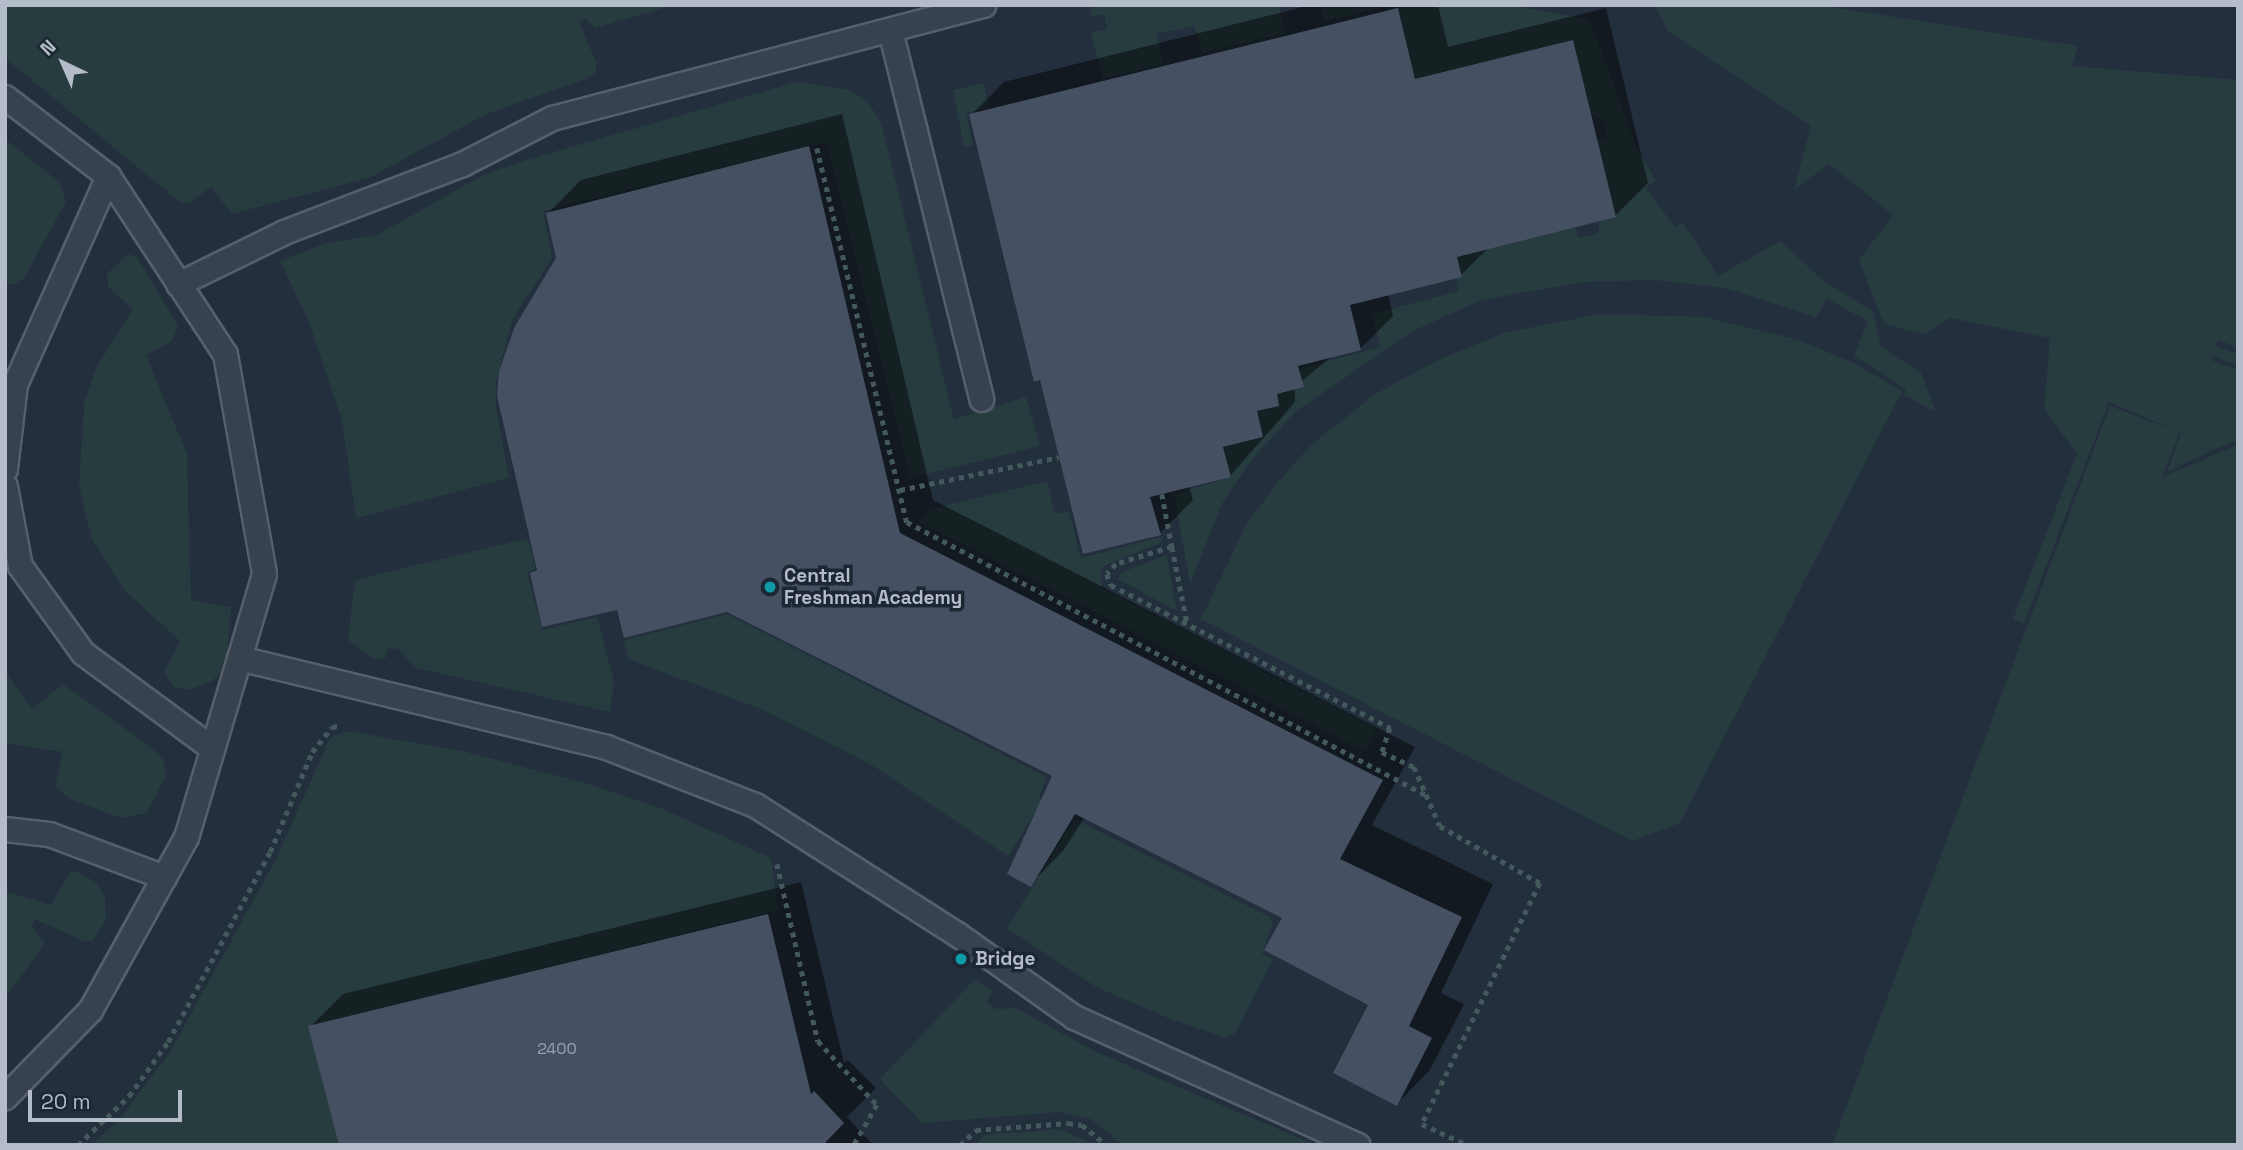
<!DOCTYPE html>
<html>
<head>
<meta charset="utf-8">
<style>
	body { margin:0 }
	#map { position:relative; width:2243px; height:1150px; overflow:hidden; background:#242f3e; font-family:"Space Grotesk",sans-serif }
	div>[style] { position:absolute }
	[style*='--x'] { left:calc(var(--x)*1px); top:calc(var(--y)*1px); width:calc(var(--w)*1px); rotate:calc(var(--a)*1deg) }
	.green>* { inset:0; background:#263c3f }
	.shadow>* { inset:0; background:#0007 }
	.building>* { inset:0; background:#455162 }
	.path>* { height:4.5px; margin-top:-2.25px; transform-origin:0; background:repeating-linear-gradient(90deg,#44595c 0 5px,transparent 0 10px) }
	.roads { filter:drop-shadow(2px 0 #565f6c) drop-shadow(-2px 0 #565f6c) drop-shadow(0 2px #565f6c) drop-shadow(0 -2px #565f6c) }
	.lane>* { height:23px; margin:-11.5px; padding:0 11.5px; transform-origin:11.5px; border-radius:11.5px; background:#38414e }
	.dots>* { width:19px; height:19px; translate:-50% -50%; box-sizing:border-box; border:4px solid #1d2633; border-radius:50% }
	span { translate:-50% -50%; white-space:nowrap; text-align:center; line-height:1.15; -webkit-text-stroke:7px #1d2633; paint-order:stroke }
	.number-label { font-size:16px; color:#98a1af }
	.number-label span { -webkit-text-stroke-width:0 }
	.poi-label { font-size:19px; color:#b4bcc9; font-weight:700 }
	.left { translate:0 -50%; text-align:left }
	.frame { position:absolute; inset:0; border:7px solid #b4bcc9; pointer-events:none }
	.north { position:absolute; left:28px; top:28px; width:70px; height:70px; -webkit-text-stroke:5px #1d2633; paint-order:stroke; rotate:316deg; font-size:19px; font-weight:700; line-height:28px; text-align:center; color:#b4bcc9 }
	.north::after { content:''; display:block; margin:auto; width:24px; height:32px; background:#b4bcc9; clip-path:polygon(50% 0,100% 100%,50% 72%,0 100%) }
	.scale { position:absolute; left:28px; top:1090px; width:154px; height:32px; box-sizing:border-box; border:4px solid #b4bcc9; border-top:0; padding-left:9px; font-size:21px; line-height:24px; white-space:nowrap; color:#b4bcc9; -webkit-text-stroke:5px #1d2633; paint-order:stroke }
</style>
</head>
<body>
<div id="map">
	<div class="green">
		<div style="clip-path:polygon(5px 5px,674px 5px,595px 28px,585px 18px,579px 22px,597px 64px,596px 72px,586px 79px,486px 114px,371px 177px,232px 214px,211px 187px,189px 203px,180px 202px,5px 58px)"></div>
		<div style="clip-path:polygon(1091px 5px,1279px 5px,1286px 33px,1202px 53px,1194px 26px,1157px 34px,1163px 64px,1103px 78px,1091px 33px,1107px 29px,1104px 14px,1090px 17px)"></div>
		<div style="clip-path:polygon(1320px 5px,1393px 5px,1324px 21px)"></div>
		<div style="clip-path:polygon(1398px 5px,1513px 5px,1590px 20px,1638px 151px,1656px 180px,1646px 188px,1675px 227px,1683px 223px,1718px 276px,1780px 241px,1823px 280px,1873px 312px,1881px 347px,1921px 373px,1936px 412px,1904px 395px,1906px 389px,1854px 356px,1868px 321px,1827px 299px,1816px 317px,1725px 288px,1654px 280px,1585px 282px,1481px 300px,1413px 331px,1295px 412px,1249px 463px,1223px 502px,1190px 584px,1174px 494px,1231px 477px,1223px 447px,1263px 437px,1257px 411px,1279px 406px,1276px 394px,1303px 387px,1299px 369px,1380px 347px,1372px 314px,1459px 291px,1456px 278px,1462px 276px,1457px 257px,1575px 227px,1578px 238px,1599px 233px,1597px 140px,1607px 137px,1602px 118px,1415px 79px)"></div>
		<div style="clip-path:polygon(1654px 5px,1819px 5px,2078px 46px,2072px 66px,2238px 80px,2238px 347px,2218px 340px,2216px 346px,2238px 354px,2238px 365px,2212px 356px,2211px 360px,2238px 370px,2238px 441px,2215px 449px,2167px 472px,2181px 433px,2180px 432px,2162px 477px,2238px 445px,2238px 1145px,1832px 1145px,2110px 406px,2179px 432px,2109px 402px,2024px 624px,2013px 619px,2077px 454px,2044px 409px,2050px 338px,1950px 318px,1924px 335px,1884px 324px,1859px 260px,1893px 215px,1829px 164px,1794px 190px,1811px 126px,1669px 32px)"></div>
		<div style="clip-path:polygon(797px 82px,850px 90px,867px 101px,881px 122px,954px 419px,1026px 397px,1040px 446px,910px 478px,826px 142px,543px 211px,552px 258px,512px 320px,496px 382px,496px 408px,509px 478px,356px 518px,342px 420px,309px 322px,280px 261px,324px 244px,379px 234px,483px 175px,526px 160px)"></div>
		<div style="clip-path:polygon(984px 83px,989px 108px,966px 113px,973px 145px,964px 147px,953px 90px)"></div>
		<div style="clip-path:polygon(5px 139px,59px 182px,66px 202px,24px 278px,14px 284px,5px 284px)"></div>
		<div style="clip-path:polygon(128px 254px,137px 257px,178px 326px,172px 341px,146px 355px,187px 454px,191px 600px,231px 607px,226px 668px,212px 681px,188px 690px,173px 686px,164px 672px,180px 641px,124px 590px,92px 539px,79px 486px,84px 404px,96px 368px,133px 309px,108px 287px,107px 274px)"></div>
		<div style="clip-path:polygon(1600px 314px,1705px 317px,1799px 340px,1856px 364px,1902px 391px,1680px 823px,1632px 841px,1201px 619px,1246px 525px,1278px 482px,1312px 444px,1375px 394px,1438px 360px,1504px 333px)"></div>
		<div style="clip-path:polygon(1047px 481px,1055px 514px,1069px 511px,1081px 558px,1164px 536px,1160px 543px,1102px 567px,1101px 588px,1377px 729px,1366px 752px,918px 521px,931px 509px)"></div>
		<div style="clip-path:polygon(524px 539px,529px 542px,536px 569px,527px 572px,542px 630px,597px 617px,614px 681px,610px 712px,416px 668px,398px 649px,388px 648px,385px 659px,372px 658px,348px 640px,355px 580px)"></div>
		<div style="clip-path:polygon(1167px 555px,1177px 611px,1118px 579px,1122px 572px)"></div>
		<div style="clip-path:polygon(727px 614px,1047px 777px,1039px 797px,1043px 800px,1008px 856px,872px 765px,761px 709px,628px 659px,624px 640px)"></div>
		<div style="clip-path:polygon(5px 671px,32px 709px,63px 684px,151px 747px,164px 760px,166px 775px,147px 813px,121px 818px,70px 799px,55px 786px,63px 752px,5px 743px)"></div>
		<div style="clip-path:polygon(347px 731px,458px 750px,585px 783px,658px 807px,771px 858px,778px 910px,309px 1026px,339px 1145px,92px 1145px,122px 1116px,170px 1052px,275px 861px,330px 738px)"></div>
		<div style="clip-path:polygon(1074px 819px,1270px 917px,1273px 923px,1262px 954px,1273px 959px,1235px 1034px,1224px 1037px,1168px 1018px,1096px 987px,1007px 928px)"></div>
		<div style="clip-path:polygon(70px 872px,79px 872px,98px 884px,105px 897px,106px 920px,92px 941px,83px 941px,35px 919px,31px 927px,45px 943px,5px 999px,5px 891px,51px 905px)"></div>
		<div style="clip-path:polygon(975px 979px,993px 992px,986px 1002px,996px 1009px,1016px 1008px,1096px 1052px,1316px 1145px,1123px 1145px,1091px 1119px,1060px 1112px,922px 1123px,880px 1079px)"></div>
		<div style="clip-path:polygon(1059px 1129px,1097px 1145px,975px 1145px,985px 1135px)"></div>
	</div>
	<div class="shadow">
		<div style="clip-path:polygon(1311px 5px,1438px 5px,1448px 47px,1606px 8px,1648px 183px,1615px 216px,1489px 247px,1461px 275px,1388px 294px,1393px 316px,1360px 349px,1332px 356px,1295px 387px,1295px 402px,1230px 476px,1189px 486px,1193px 500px,1160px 533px,1042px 378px,971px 115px,1004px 82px)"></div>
		<div style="clip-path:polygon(842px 114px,933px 500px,1415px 747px,1372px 825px,1493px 884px,1441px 993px,1464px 1004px,1430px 1070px,1397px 1104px,1371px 1004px,1285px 917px,1085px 817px,1063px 851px,1030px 884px,1054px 776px,727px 610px,619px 608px,532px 573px,538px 567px,558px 258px,548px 213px,581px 180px)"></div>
		<div style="clip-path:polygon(801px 882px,844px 1063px,848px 1060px,876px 1088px,847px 1117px,873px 1145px,341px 1145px,310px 1027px,343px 994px)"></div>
	</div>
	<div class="building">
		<div style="clip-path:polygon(1398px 8px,1415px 79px,1573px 40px,1616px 217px,1457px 257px,1462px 277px,1350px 305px,1361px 350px,1298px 366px,1304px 387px,1277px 394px,1279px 406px,1257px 411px,1263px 437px,1223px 447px,1231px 477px,1150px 497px,1161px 535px,1083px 554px,1040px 380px,1034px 382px,969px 114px)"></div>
		<div style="clip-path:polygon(809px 146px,900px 533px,1383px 780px,1340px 859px,1462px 917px,1409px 1026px,1432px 1038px,1397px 1106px,1333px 1073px,1368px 1005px,1264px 950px,1282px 918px,1075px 814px,1031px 887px,1007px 874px,1052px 776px,727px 612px,624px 638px,617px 610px,542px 627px,530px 573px,537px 570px,497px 396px,499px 371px,515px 326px,556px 258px,546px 213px)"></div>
		<div style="clip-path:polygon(768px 914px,811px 1094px,814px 1091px,844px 1123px,823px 1145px,339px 1145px,308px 1026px)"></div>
	</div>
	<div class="path">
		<div style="--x:817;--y:148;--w:385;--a:76.5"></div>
		<div style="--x:907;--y:522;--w:586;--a:27.74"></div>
		<div style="--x:900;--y:490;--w:162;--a:-11.7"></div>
		<div style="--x:1162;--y:494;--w:54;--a:79.3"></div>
		<div style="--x:1172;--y:547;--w:59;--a:163.1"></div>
		<div style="--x:1116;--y:564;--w:13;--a:132"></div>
		<div style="--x:1107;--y:574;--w:12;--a:70"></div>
		<div style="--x:1111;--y:585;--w:314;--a:27.1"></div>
		<div style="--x:1390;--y:728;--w:25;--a:108"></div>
		<div style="--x:1382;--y:752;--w:35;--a:25"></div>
		<div style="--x:1414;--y:767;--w:64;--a:66.2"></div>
		<div style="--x:1440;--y:826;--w:115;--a:29.7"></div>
		<div style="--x:1540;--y:883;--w:268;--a:116.1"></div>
		<div style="--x:1422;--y:1124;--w:50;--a:25"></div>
		<div style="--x:1172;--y:547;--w:76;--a:78.7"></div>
		<div style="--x:777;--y:864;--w:182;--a:77"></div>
		<div style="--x:818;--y:1041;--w:87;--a:47.3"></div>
		<div style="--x:877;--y:1105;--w:46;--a:119.9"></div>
		<div style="--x:78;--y:1145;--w:71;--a:-43.9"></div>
		<div style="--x:129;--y:1096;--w:67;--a:-54.2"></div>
		<div style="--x:168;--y:1042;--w:216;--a:-61.8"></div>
		<div style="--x:270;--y:852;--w:108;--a:-67.2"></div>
		<div style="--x:312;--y:752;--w:32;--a:-51"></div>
		<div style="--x:332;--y:727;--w:10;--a:-11"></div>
		<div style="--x:960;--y:1145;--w:22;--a:-43"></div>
		<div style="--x:976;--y:1130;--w:92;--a:-4.4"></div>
		<div style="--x:1068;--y:1123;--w:14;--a:8"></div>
		<div style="--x:1082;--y:1125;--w:32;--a:39"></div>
	</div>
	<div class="roads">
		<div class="lane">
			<div style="--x:890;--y:30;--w:380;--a:76.1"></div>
			<div style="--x:5;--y:97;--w:130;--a:37.5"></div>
			<div style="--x:108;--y:176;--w:213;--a:56.7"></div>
			<div style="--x:225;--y:354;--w:223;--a:79.9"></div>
			<div style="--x:264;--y:574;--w:274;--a:106.5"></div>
			<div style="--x:186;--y:837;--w:198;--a:119"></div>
			<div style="--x:90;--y:1010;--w:122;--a:134.3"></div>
			<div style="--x:178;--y:284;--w:118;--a:-26.1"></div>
			<div style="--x:284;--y:232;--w:191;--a:-20.9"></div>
			<div style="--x:462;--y:164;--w:101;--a:-27.1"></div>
			<div style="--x:552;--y:118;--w:446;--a:-14.7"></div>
			<div style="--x:5;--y:469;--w:86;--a:-83.3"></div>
			<div style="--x:15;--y:384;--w:228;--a:-65.9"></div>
			<div style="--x:5;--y:486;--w:81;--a:79.4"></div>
			<div style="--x:20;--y:566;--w:107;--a:54.1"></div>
			<div style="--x:83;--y:653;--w:160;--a:36.4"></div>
			<div style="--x:239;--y:658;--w:378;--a:13.6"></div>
			<div style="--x:606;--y:747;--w:160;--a:21.3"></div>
			<div style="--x:755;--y:805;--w:240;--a:32.6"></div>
			<div style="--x:957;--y:934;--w:143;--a:35.4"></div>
			<div style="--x:1074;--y:1017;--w:311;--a:24.3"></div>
			<div style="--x:5;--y:829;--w:44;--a:6.5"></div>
			<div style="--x:49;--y:834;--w:123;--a:20.5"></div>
		</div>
	</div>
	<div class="dots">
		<div style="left:770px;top:587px;background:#0f9aa8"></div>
		<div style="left:961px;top:959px;background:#0f9aa8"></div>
	</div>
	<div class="number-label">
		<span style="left:557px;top:1049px">2400</span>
	</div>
	<div class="poi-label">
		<span class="left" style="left:784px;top:587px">Central<br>Freshman Academy</span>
		<span class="left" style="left:975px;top:959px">Bridge</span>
	</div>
	<div class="frame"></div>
	<div class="north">N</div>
	<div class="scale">20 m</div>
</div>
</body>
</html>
